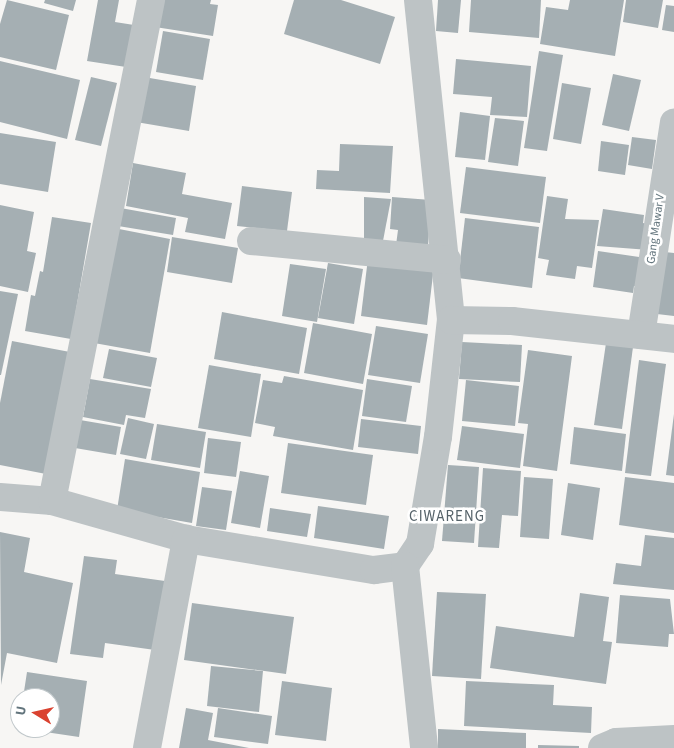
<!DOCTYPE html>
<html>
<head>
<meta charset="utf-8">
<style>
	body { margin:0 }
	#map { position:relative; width:674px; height:748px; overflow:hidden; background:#f7f6f4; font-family:"Source Sans 3",sans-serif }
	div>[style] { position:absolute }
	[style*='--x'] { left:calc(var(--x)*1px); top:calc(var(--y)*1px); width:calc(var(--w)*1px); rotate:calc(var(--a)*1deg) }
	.building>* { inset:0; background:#a5afb3 }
	.minor>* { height:28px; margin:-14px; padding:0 14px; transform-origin:14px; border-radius:14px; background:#bdc3c5 }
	span { translate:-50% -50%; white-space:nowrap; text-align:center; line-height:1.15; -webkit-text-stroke:5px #fff; paint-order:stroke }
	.street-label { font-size:12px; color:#63757d }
	.quarter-label { font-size:15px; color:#556269; letter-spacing:1px }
	.north { position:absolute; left:10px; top:688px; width:50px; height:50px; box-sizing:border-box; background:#fff; border:1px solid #c1c8cb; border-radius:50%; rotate:279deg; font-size:14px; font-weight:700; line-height:20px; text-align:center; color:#63757d }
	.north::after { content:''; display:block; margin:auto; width:18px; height:22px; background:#da4230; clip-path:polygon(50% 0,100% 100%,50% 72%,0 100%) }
</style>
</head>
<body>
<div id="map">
	<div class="building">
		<div style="clip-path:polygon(7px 0,69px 15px,56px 70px,0 57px,0 24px)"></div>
		<div style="clip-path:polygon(45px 0,76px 0,73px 11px,44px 3px)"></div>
		<div style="clip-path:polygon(98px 0,119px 0,115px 22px,134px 25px,126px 67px,87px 61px)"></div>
		<div style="clip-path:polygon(160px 0,211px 0,210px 4px,218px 5px,213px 36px,155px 27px)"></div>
		<div style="clip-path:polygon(294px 0,341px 0,395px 17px,380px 64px,284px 34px)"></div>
		<div style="clip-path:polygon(438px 0,461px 0,458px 33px,436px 31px)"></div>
		<div style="clip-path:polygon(471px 0,541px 0,539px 38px,469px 32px)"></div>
		<div style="clip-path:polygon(570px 0,624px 0,615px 56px,540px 44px,546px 7px,568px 10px)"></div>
		<div style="clip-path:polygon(626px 0,663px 0,658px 28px,623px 22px)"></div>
		<div style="clip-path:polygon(666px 5px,674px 6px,674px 32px,662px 30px)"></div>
		<div style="clip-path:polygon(163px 31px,210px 39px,203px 80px,156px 72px)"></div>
		<div style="clip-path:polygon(539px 51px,563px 55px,547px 151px,524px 148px)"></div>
		<div style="clip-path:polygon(456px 59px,531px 66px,527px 117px,490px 115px,492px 97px,453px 94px)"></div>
		<div style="clip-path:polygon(0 61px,80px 80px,67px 139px,0 122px)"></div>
		<div style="clip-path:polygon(613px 74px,641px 80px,629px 131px,602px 125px)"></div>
		<div style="clip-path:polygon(91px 77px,117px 83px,101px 146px,75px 140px)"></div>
		<div style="clip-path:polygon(144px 77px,196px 86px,189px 131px,136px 122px)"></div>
		<div style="clip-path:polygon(562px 83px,591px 88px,581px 144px,553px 139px)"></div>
		<div style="clip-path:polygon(460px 112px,490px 116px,485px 160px,455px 157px)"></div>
		<div style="clip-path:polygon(495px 118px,524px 121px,518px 166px,488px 162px)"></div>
		<div style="clip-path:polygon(0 133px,56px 142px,48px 192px,0 184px)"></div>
		<div style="clip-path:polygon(632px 137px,656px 140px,652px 169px,628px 165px)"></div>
		<div style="clip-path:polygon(601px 141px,629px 145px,625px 175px,598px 171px)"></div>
		<div style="clip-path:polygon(340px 144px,393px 146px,390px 193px,316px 189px,317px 170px,339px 171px)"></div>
		<div style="clip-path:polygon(133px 163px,186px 173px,182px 194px,232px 203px,225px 239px,185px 232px,188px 218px,126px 206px)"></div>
		<div style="clip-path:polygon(466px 167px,546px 177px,540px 223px,460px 213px)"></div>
		<div style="clip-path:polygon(242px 186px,292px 192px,287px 231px,237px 226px)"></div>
		<div style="clip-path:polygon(547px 196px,568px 199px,565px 219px,599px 220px,592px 268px,577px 266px,575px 279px,546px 275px,549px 260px,538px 258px)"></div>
		<div style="clip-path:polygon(364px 197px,391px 199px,382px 246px,364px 244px)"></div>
		<div style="clip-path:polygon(392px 197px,431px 200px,428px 247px,396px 245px,398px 230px,390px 229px)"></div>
		<div style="clip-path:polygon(0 205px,34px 212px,27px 251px,36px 253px,28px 292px,0 286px)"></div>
		<div style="clip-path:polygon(115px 207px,176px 218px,173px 235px,112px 225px)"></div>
		<div style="clip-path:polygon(603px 209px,644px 215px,643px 223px,653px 225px,649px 250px,597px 246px)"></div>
		<div style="clip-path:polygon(52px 217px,91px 223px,71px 339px,25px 331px,31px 295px,35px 296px,40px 271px,43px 272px)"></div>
		<div style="clip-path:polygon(465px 218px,539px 227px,532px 288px,458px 278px)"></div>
		<div style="clip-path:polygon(114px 228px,170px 239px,150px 353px,94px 343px)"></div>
		<div style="clip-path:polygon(172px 237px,238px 248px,232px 283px,167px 272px)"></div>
		<div style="clip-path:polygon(598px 251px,646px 258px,642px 287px,634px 286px,633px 293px,593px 287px)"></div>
		<div style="clip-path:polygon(665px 252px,674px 253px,674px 316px,657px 314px)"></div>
		<div style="clip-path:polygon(368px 258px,434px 266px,427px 325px,361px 316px)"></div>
		<div style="clip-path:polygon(328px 263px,363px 269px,354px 324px,318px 318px)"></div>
		<div style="clip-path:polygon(290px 264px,326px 269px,317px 322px,282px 316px)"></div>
		<div style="clip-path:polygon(0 291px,18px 294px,1px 375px,0 375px)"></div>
		<div style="clip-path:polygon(222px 312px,307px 328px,299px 374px,214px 359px)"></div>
		<div style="clip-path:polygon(313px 323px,372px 334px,363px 384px,304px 373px)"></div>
		<div style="clip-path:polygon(376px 326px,428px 334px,420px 383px,368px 375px)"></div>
		<div style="clip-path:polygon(12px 341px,70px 352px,46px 474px,0 465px,0 403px)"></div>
		<div style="clip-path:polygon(462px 342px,522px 345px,520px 382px,459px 379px)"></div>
		<div style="clip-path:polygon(606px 343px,633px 347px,622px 429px,594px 425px)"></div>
		<div style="clip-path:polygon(109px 349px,157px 358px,151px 387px,103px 378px)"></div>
		<div style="clip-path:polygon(528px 350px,572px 356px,557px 471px,523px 466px,528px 424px,518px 423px)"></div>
		<div style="clip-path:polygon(639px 360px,666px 364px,651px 476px,625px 473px)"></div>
		<div style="clip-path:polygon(209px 365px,261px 374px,251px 437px,198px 428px)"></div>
		<div style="clip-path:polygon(284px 376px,363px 390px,353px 450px,273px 436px,275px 427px,255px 423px,263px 380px,282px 383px)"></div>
		<div style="clip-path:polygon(90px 379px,151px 389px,145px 418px,126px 415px,124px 425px,83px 417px)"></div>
		<div style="clip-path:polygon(367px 379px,412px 386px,406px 422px,362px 416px)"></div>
		<div style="clip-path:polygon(466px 380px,519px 386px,515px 426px,462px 421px)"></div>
		<div style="clip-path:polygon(674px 414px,674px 476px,666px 475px)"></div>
		<div style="clip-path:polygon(128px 418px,154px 424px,146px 459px,120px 454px)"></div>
		<div style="clip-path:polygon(361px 419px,421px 426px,418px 454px,358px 447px)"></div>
		<div style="clip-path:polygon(80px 420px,121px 427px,116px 455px,75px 448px)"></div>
		<div style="clip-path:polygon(157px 424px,206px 432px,200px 468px,151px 460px)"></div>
		<div style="clip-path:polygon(462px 426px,524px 434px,520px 468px,457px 460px)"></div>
		<div style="clip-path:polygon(574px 427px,626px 434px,622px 471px,570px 464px)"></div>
		<div style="clip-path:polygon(208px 438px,241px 442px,236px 477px,204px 473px)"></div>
		<div style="clip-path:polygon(288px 443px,373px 455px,366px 505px,281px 493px)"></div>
		<div style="clip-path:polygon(125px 459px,200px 472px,192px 523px,117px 510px)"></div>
		<div style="clip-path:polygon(448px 465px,479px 467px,474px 543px,442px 541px)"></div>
		<div style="clip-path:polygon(483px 468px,521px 471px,518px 516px,502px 515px,499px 548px,478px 547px)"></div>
		<div style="clip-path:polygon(240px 471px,269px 476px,260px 528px,231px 523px)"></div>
		<div style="clip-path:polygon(524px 477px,553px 479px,549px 539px,520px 537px)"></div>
		<div style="clip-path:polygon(625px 477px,674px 483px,674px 533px,619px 525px)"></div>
		<div style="clip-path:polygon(568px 483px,600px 488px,593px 540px,561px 535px)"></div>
		<div style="clip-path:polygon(202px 487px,232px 491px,226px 530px,196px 526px)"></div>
		<div style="clip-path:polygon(318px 506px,389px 516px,384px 549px,314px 538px)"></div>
		<div style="clip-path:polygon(270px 508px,311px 514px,307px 537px,267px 531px)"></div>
		<div style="clip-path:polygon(0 532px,30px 538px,24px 572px,73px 583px,57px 663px,7px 653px,1px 685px)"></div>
		<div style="clip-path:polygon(645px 535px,674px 538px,674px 590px,613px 584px,616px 563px,641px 566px)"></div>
		<div style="clip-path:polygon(84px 556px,117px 560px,115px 574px,165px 581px,155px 650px,105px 643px,103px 658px,70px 654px)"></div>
		<div style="clip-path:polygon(437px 592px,486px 594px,481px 679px,432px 676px)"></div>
		<div style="clip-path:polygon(580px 593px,609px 597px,603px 641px,612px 642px,606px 684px,490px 668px,496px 626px,574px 637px)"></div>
		<div style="clip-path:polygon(620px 595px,670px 599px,674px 634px,669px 634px,668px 647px,616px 643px)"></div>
		<div style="clip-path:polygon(192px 603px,294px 617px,286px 674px,184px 660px)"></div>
		<div style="clip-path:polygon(211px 666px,263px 671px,259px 712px,207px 706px)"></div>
		<div style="clip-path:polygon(27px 672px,87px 681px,79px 737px,25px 729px,50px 728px,50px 698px,23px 698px)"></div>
		<div style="clip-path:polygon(282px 681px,332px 688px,326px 741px,275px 735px)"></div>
		<div style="clip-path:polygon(466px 681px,554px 685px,553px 705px,592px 707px,591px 733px,464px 726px)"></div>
		<div style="clip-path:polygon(186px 708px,213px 713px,208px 740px,249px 748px,179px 748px)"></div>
		<div style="clip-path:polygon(218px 708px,272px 716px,268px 744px,214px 737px)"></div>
		<div style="clip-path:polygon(438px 729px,526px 733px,526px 748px,438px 748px)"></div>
		<div style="clip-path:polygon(538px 745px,579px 746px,579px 748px,538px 748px)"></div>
	</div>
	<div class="minor">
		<div style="--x:418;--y:0;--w:322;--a:84.1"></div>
		<div style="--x:251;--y:241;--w:197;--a:5.5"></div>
		<div style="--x:641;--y:335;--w:215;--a:-81.2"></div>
		<div style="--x:0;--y:497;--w:52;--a:4.4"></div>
		<div style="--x:52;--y:501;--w:139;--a:15.8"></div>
		<div style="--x:186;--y:539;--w:191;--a:9.4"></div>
		<div style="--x:374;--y:570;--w:31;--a:-7"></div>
		<div style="--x:405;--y:566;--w:27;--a:-56"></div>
		<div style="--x:420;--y:544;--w:109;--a:-80.5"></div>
		<div style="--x:438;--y:437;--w:118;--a:-83.7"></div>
		<div style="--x:451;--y:320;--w:61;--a:0.9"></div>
		<div style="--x:512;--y:321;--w:163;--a:6.3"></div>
		<div style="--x:52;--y:501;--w:511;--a:-78.82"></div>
		<div style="--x:405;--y:566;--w:183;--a:84"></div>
		<div style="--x:147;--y:748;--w:213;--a:-79.4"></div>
		<div style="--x:602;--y:748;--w:15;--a:-23"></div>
		<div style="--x:616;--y:742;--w:58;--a:-3"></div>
	</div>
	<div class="street-label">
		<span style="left:656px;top:229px;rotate:-82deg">Gang Mawar V</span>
	</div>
	<div class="quarter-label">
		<span style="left:447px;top:517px">CIWARENG</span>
	</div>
	<div class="north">U</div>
</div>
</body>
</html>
